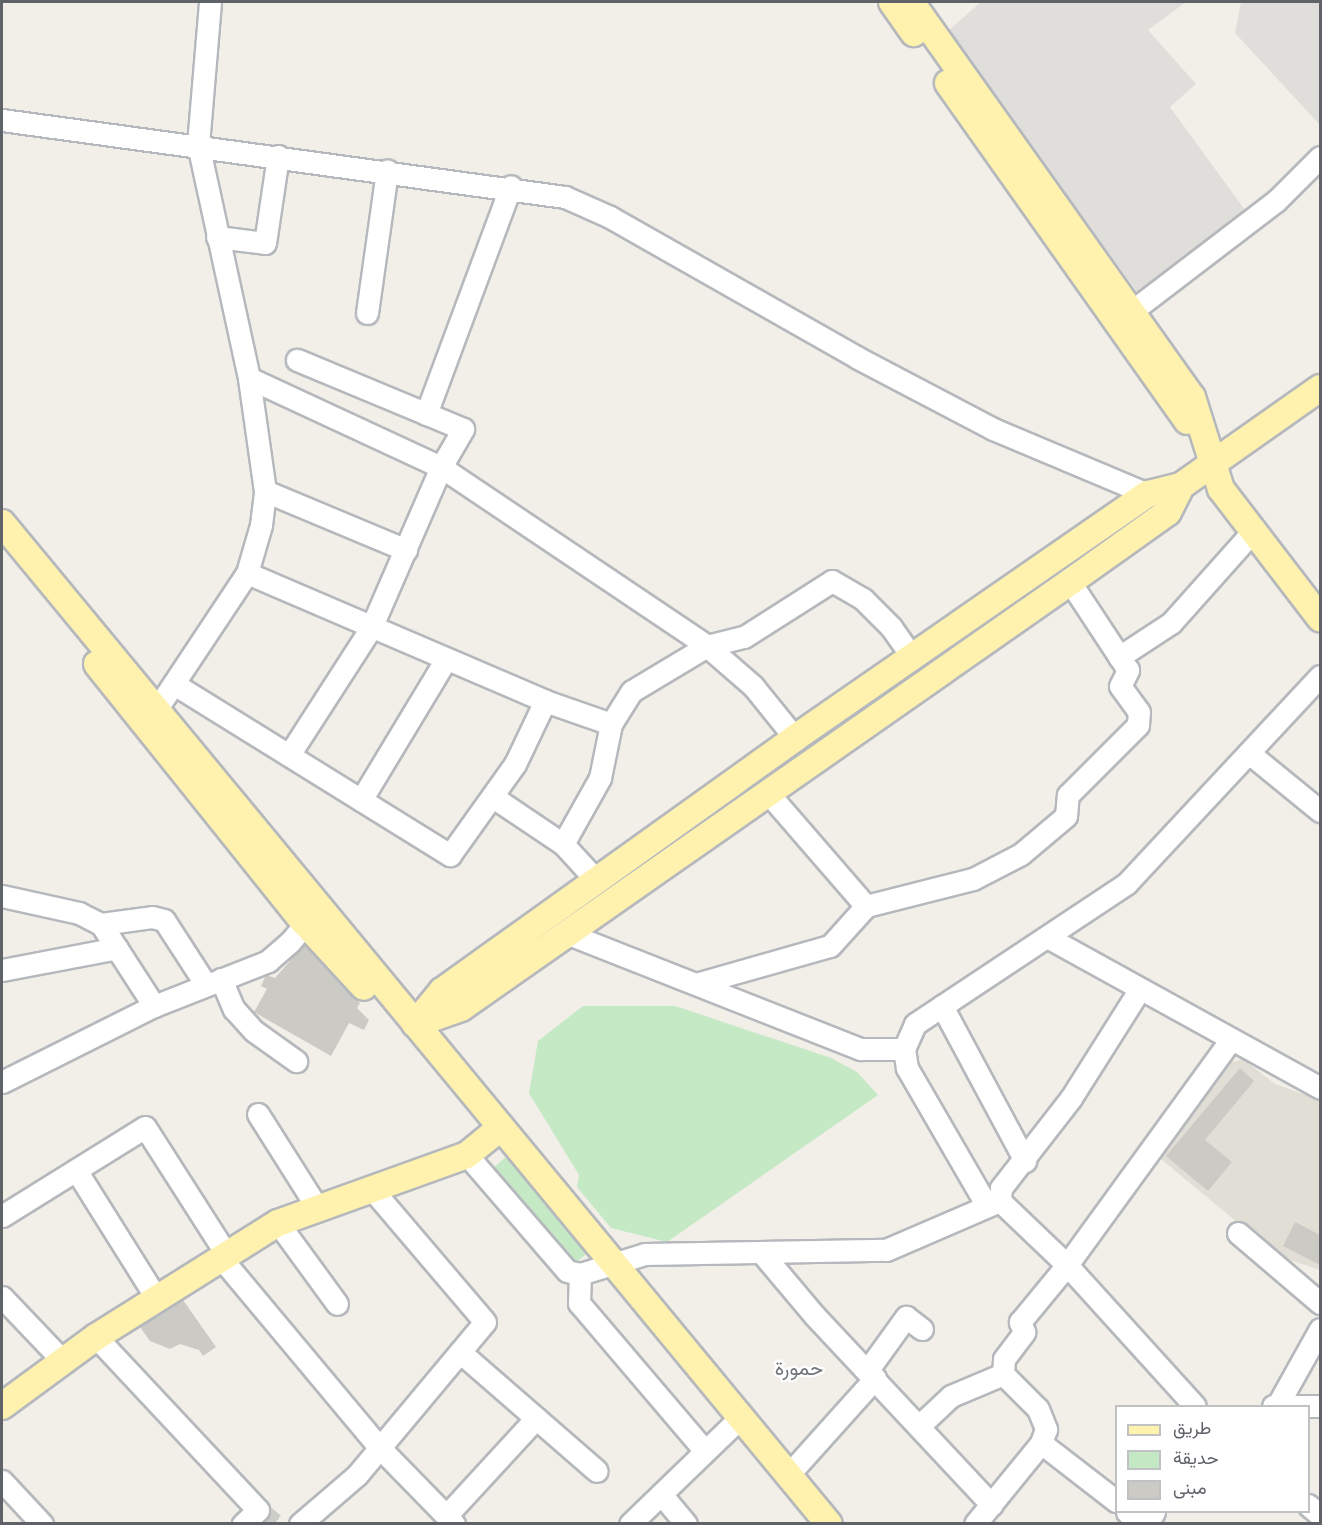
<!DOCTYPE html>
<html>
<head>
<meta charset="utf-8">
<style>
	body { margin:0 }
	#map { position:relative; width:1322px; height:1525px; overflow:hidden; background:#f1efe8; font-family:Raleway,Vazirmatn,sans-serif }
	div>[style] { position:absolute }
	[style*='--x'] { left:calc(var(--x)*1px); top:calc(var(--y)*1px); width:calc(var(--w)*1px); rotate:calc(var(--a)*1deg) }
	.industrial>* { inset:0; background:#e0deda }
	.education>* { inset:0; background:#e1ded6 }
	.green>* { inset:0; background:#c5e8c5 }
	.building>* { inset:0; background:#cccac5 }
	.minor-tunnel>* { height:21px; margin-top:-10.5px; transform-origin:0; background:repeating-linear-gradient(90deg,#ccccc8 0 21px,transparent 0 31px) }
	.roads { filter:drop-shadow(2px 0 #b5b8bc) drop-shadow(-2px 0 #b5b8bc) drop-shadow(0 2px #b5b8bc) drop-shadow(0 -2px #b5b8bc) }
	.minor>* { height:21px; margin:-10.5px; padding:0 10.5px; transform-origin:10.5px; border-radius:10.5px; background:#fff }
	.major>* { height:26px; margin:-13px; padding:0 13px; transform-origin:13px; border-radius:13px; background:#fff2af }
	span { translate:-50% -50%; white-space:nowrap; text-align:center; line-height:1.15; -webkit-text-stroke:4.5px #fff; paint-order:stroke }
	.quarter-label { font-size:20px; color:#70757a }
	.frame { position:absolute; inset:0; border:3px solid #5f6368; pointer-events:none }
	.legend { position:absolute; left:1115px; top:1405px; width:195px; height:108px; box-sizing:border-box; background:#fff; border:2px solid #bfc1c3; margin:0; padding:8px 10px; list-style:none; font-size:18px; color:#5f6368 }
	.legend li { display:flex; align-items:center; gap:12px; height:30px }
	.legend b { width:30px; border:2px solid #bfc1c3 }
</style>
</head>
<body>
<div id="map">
	<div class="industrial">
		<div style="clip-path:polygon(981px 2px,1186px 2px,1148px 30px,1196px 84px,1170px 107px,1245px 210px,1138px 293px,948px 31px)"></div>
		<div style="clip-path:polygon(1241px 2px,1320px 2px,1320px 125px,1235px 33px)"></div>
	</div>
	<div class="education">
		<div style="clip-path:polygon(1243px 1059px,1275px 1084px,1320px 1100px,1320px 1270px,1278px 1256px,1156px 1155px,1229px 1063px)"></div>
	</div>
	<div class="green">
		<div style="clip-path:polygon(583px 1006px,675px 1006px,831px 1058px,857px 1072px,878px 1095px,667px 1242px,611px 1228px,577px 1187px,579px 1175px,529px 1093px,538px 1041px)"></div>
		<div style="clip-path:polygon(508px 1155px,591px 1250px,572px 1266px,490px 1171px)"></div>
	</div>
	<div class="building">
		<div style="clip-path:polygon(304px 945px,360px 1003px,357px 1008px,369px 1020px,364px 1030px,349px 1023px,331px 1056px,254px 1012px,267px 989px,261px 986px,266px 975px,275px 978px)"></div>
		<div style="clip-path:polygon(1240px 1068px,1254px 1081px,1205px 1140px,1232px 1162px,1208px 1191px,1166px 1156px)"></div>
		<div style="clip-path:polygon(1295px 1222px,1320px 1235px,1320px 1265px,1283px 1246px)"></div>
		<div style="clip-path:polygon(183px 1300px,216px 1347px,203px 1356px,199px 1350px,180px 1344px,170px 1349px,150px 1341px,140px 1327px)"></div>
	</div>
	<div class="minor-tunnel">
		<div style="--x:258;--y:1510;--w:22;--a:39"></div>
	</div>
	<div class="roads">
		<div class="minor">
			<div style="--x:2;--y:120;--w:568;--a:7.79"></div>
			<div style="--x:565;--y:197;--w:49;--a:24"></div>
			<div style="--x:610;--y:217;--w:285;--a:29.6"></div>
			<div style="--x:858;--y:358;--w:153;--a:27.7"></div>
			<div style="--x:993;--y:429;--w:168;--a:22.8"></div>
			<div style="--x:217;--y:237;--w:48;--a:7.1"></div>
			<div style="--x:265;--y:243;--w:88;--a:-81.5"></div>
			<div style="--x:1132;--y:311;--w:181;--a:-37.4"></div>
			<div style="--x:1276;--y:201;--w:62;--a:-45"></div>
			<div style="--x:367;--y:313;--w:144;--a:-82"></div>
			<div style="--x:249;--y:378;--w:212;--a:24.9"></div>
			<div style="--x:441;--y:467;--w:321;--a:33.9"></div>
			<div style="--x:707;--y:646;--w:61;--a:41"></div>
			<div style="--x:753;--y:686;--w:67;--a:51.1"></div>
			<div style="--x:426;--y:414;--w:243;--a:-69.6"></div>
			<div style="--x:265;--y:491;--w:153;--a:22.7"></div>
			<div style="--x:247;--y:573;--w:324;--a:23.2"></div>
			<div style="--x:545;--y:701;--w:70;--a:19.2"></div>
			<div style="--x:611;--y:724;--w:39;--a:-58"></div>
			<div style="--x:632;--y:691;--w:87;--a:-31"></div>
			<div style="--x:707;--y:646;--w:38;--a:-14"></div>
			<div style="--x:744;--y:637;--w:104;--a:-32.5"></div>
			<div style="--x:832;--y:581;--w:36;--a:30"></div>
			<div style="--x:863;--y:599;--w:40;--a:45"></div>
			<div style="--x:891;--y:627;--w:37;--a:55"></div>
			<div style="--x:1119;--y:657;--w:62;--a:-33.2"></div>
			<div style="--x:1171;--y:623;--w:123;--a:-48.3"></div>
			<div style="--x:174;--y:684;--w:325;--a:31.8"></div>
			<div style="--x:450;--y:855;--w:112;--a:-54.5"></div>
			<div style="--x:515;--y:764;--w:70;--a:-64.5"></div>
			<div style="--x:156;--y:710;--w:164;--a:-56.4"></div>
			<div style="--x:247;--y:573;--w:50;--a:-73.7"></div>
			<div style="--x:261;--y:525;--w:34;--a:-83"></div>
			<div style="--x:265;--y:491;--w:114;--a:-98.1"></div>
			<div style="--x:249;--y:378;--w:239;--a:-102.3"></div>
			<div style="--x:198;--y:145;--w:144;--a:-85.2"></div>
			<div style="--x:1249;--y:753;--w:92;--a:39.2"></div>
			<div style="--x:289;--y:755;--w:151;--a:-57.2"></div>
			<div style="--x:371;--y:628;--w:176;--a:-66.5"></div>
			<div style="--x:441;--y:467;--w:44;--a:-59.9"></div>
			<div style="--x:463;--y:429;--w:180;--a:-157.4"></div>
			<div style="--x:768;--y:793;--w:150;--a:49.1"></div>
			<div style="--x:493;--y:797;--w:84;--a:33.9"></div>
			<div style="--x:563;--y:844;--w:50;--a:47.4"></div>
			<div style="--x:361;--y:800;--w:165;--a:-58.9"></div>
			<div style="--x:563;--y:844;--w:76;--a:-60.7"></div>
			<div style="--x:600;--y:778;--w:55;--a:-78.5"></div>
			<div style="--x:2;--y:896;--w:79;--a:12.4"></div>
			<div style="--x:79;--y:913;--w:25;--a:27"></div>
			<div style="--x:101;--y:924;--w:98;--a:57.1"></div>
			<div style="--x:101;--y:924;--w:51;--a:-7.8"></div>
			<div style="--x:152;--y:917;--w:12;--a:14"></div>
			<div style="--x:164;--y:920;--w:77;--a:57.1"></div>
			<div style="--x:566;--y:933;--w:317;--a:21.5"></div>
			<div style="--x:861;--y:1049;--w:43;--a:0"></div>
			<div style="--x:1047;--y:937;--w:312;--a:28.9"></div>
			<div style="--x:2;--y:970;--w:117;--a:-10.8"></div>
			<div style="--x:221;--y:979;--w:33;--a:67"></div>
			<div style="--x:234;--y:1009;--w:30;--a:48"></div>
			<div style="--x:254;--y:1031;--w:52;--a:35.5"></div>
			<div style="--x:699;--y:983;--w:136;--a:-15.8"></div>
			<div style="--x:830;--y:946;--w:54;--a:-48"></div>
			<div style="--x:866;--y:906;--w:110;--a:-14.2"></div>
			<div style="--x:973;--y:879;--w:54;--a:-27.5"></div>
			<div style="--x:1021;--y:854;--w:59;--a:-40.2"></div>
			<div style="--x:1066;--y:816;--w:21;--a:-85"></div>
			<div style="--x:1068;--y:795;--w:99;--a:-45"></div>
			<div style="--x:1138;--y:725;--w:13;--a:-86"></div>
			<div style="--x:1139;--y:712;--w:32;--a:-126"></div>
			<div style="--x:1120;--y:686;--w:18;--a:-63"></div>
			<div style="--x:1128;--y:670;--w:105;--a:-123.4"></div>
			<div style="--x:942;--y:1006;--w:176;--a:61.8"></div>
			<div style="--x:2;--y:1082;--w:170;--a:-26.6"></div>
			<div style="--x:154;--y:1006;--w:123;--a:-21.5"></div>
			<div style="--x:268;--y:961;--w:29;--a:-41"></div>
			<div style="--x:290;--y:942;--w:40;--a:-50"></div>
			<div style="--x:258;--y:1114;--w:112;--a:57.7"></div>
			<div style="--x:467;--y:1155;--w:153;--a:49.2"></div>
			<div style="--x:567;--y:1271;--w:13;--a:13"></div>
			<div style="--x:580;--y:1274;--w:68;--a:-17.1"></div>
			<div style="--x:645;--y:1254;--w:241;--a:-1"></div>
			<div style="--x:886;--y:1250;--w:124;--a:-23.3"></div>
			<div style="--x:1000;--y:1201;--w:93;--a:43.7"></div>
			<div style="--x:1067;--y:1265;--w:190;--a:47.8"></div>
			<div style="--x:76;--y:1170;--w:152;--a:57.9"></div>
			<div style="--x:1000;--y:1201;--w:13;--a:-86"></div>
			<div style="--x:1001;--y:1188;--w:114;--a:-52.1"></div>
			<div style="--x:1071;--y:1098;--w:129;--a:-57.7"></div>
			<div style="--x:987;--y:1206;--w:160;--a:-120.1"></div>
			<div style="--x:907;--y:1068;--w:19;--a:-99"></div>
			<div style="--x:904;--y:1049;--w:27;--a:-66"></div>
			<div style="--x:915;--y:1024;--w:255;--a:-33.6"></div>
			<div style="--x:1127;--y:883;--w:283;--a:-47"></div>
			<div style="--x:2;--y:1216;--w:168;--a:-31.9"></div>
			<div style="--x:145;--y:1127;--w:152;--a:57.4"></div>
			<div style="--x:278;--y:1223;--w:100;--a:53.9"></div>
			<div style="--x:1238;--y:1233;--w:108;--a:40.5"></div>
			<div style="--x:761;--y:1252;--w:82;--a:49.9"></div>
			<div style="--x:814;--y:1315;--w:260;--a:46.9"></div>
			<div style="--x:221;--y:1258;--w:245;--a:50.1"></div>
			<div style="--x:378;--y:1446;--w:109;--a:45.7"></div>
			<div style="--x:580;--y:1274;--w:29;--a:92"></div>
			<div style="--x:579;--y:1303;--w:194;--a:49.6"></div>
			<div style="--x:2;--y:1297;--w:88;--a:46.4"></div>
			<div style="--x:96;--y:1337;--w:237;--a:46.9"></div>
			<div style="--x:258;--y:1510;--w:21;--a:137"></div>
			<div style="--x:460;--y:1352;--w:181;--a:41"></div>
			<div style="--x:867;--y:1371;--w:67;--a:-54.2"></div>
			<div style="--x:906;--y:1317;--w:20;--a:37"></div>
			<div style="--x:1003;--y:1374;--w:49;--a:45"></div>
			<div style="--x:1038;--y:1409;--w:22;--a:68"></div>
			<div style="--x:1046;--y:1429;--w:15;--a:110"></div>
			<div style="--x:1273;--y:1406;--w:47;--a:0"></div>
			<div style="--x:1277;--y:1406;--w:88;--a:-60.8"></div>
			<div style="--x:919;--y:1426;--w:44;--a:-43.2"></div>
			<div style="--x:951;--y:1396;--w:56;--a:-22.9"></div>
			<div style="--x:1003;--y:1374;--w:15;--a:-86"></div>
			<div style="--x:1004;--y:1359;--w:34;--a:-53"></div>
			<div style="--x:1024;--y:1332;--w:11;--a:-112"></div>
			<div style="--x:1020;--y:1322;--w:74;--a:-50.5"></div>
			<div style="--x:1067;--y:1265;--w:279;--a:-54"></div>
			<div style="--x:789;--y:1474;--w:129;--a:-48.1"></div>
			<div style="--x:2;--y:1481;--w:59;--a:47.1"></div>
			<div style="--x:661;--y:1494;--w:39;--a:50"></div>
			<div style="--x:1308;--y:1505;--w:16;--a:40"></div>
			<div style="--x:1127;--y:1512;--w:17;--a:45"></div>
			<div style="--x:446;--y:1516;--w:133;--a:-47.4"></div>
			<div style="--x:300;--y:1524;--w:75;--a:-40.7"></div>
			<div style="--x:357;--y:1475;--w:199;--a:-50.1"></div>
			<div style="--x:485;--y:1322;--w:175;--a:-130.4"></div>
			<div style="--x:630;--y:1524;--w:156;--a:-44"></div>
			<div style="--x:975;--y:1524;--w:104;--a:-50.8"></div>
			<div style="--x:1041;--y:1443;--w:95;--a:37.7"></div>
			<div style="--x:1147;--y:1524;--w:14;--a:-60"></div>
		</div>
		<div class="major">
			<div style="--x:892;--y:2;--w:38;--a:55"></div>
			<div style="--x:911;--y:2;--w:485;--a:54.6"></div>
			<div style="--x:1192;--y:397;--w:96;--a:72.5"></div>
			<div style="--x:1221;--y:489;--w:163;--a:52.5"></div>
			<div style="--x:948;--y:83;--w:414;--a:54.7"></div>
			<div style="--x:2;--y:523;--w:1298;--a:50.44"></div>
			<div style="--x:97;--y:664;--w:331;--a:51.3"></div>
			<div style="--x:304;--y:922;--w:88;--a:47.3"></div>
			<div style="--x:415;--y:1024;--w:43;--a:-50.7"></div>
			<div style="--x:442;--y:991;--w:434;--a:-35.6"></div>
			<div style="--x:795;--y:738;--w:429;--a:-34.7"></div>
			<div style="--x:1148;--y:494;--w:34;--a:-14"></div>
			<div style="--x:1181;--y:486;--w:170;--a:-35.2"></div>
			<div style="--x:416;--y:1024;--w:48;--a:-19.6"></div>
			<div style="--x:461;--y:1008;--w:743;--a:-34.97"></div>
			<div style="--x:1070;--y:582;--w:120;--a:-35.5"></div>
			<div style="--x:1168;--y:512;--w:29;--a:-63"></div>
			<div style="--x:2;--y:1406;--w:117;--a:-36.3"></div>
			<div style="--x:96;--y:1337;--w:215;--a:-32.1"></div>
			<div style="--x:278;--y:1223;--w:201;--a:-19.8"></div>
			<div style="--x:467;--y:1155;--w:43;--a:-39.3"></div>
		</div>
	</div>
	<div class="quarter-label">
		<span style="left:799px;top:1368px">حمورة</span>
	</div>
	<div class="frame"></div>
	<ul class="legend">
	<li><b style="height:8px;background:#fff2af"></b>طريق</li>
	<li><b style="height:16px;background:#c5e8c5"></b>حديقة</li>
	<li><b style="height:16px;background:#cccac5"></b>مبنى</li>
	</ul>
</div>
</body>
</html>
